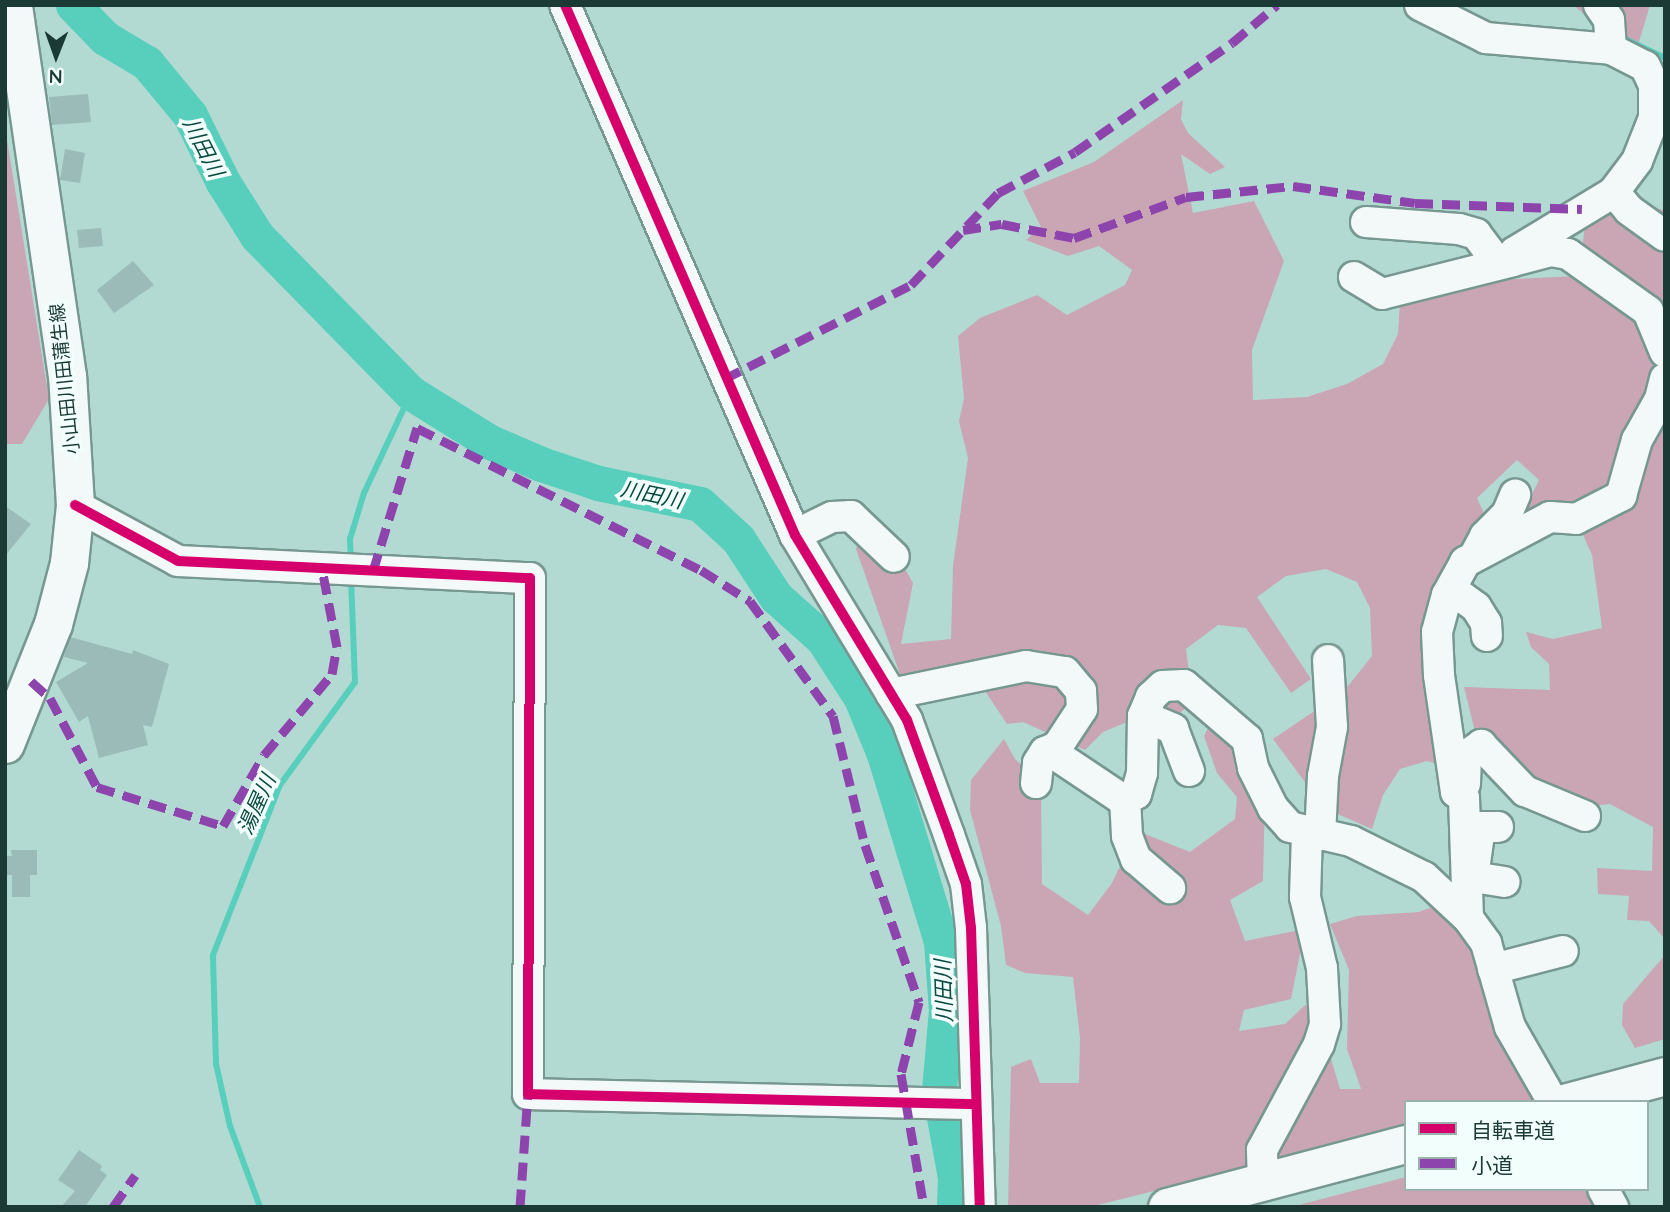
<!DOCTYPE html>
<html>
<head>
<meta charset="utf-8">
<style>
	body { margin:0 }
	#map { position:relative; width:1670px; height:1212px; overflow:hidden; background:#b2dad2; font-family:Quicksand,"Noto Sans JP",sans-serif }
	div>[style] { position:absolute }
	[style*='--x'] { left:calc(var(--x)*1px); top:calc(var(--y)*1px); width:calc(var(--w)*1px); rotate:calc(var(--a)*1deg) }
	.forest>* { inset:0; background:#caa6b4 }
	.stream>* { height:6px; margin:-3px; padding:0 3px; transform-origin:3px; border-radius:3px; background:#58cebd }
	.river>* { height:35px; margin:-17.5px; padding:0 17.5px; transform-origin:17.5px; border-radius:17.5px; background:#58cebd }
	.building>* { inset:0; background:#9bbbb8 }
	.roads { filter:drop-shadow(2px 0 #779791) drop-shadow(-2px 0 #779791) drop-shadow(0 2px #779791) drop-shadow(0 -2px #779791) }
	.minor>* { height:30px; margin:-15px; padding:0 15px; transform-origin:15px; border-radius:15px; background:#f3f9f8 }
	.major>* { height:37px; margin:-18.5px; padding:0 18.5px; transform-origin:18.5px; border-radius:18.5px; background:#f3f9f8 }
	.quiet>* { height:9px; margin-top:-4.5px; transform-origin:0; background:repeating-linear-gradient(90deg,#8e44ad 0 18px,transparent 0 27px) }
	.cycleway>* { height:10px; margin:-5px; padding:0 5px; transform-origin:5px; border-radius:5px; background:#d6006c }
	span { translate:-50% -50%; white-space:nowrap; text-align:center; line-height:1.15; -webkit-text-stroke:7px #f1fefb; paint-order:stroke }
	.street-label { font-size:19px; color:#1c3a35 }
	.water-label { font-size:21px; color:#0c4b42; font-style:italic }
	.frame { position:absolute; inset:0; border:7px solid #1c3a35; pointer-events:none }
	.legend { position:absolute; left:1404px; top:1100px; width:245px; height:91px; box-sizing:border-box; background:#f1fefb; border:2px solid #9cb0ac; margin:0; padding:9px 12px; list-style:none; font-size:21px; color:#1c3a35 }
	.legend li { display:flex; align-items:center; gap:14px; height:35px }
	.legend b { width:35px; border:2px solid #9cb0ac }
	.north { position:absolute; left:21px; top:21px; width:70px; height:70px; -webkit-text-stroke:5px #f1fefb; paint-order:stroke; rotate:181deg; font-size:19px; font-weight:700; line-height:28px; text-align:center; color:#1c3a35 }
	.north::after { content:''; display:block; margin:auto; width:24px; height:32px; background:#1c3a35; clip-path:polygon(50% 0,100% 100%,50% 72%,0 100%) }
</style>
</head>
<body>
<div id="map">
	<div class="forest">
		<div style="clip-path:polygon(1573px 5px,1650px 5px,1635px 55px)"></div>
		<div style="clip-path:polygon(1183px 100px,1181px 119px,1188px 133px,1225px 167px,1210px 174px,1181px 154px,1193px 213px,1254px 201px,1284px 261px,1252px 350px,1253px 400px,1307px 397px,1347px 384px,1383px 364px,1398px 334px,1400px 302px,1494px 280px,1578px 276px,1585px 227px,1608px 200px,1625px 196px,1665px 211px,1665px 1039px,1635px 1048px,1622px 1025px,1623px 1004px,1664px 956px,1664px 938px,1649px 921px,1627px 920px,1629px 896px,1598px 894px,1597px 868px,1652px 871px,1653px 827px,1610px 804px,1560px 809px,1516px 794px,1485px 772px,1464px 687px,1550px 690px,1549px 664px,1531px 647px,1526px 632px,1553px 639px,1602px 628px,1592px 555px,1580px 528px,1514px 532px,1539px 480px,1517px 460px,1477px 498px,1493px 533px,1476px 548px,1434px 668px,1452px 768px,1427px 761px,1400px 769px,1383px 795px,1372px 829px,1333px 812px,1313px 793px,1273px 739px,1344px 691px,1372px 656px,1370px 608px,1357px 582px,1326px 569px,1286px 576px,1257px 597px,1311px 679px,1291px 693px,1246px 628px,1218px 625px,1186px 649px,1193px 701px,1167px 725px,1132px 720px,1103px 732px,1085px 750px,1023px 722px,1007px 724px,983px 688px,910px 703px,856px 549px,865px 521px,891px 544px,913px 583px,901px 644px,951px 639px,953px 566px,968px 458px,959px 421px,964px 399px,958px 336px,980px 318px,1037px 295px,1067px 315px,1125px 285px,1132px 270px,1099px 246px,1068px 256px,1026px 240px,1041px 227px,1023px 191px,1094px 162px)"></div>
		<div style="clip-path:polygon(5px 127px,49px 399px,22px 444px,5px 444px)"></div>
		<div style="clip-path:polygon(1216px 711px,1265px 796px,1263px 881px,1230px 900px,1245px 941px,1305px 929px,1291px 999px,1244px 1010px,1239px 1031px,1285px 1024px,1305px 1005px,1332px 1018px,1329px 1052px,1340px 1089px,1361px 1089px,1347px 1049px,1349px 970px,1330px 924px,1357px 916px,1419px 912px,1450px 900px,1517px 1068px,1535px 1101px,1406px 1102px,1406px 1128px,1090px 1207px,1008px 1207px,1011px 1067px,1031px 1059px,1040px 1083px,1079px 1083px,1080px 1038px,1073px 977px,1025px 973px,1006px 965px,1001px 926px,970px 810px,971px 780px,1004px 739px,1015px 759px,1041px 782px,1042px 884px,1088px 915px,1112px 883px,1125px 856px,1145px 834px,1190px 852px,1235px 819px,1237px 797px,1217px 773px,1204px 736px)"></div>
		<div style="clip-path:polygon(1406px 1177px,1406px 1189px,1584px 1189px,1596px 1207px,1291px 1207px)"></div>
	</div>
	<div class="stream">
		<div style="--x:1619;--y:36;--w:51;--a:25.6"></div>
		<div style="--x:351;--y:560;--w:21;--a:-93"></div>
		<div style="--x:350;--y:539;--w:48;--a:-73.1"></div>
		<div style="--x:364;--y:493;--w:110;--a:-64.8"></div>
		<div style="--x:260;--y:1207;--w:86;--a:-110.3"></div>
		<div style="--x:230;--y:1126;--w:64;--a:-102.7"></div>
		<div style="--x:216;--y:1064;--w:109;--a:-91.6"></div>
		<div style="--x:213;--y:955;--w:183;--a:-68.5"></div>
		<div style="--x:280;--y:785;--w:127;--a:-53.9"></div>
		<div style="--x:355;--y:682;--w:104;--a:-92.2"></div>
	</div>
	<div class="river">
		<div style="--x:73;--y:5;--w:46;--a:45.9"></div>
		<div style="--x:105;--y:38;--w:49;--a:30.8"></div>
		<div style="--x:147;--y:63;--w:67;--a:50.4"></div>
		<div style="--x:190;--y:115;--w:75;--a:63.8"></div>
		<div style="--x:223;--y:182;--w:64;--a:57.8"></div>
		<div style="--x:257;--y:236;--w:220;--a:45.6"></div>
		<div style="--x:411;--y:393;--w:93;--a:31.8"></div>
		<div style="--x:490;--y:442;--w:56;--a:23.3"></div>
		<div style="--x:541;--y:464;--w:60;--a:18.4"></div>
		<div style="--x:598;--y:483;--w:104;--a:11.6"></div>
		<div style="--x:700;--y:504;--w:52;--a:42.6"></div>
		<div style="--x:738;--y:539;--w:69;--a:56.8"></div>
		<div style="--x:776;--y:597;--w:63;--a:41.8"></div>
		<div style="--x:823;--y:639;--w:70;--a:57.2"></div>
		<div style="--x:861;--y:698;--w:61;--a:67.7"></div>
		<div style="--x:884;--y:754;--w:196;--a:73.1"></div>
		<div style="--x:941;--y:942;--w:68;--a:85.8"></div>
		<div style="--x:946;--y:1010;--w:80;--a:95"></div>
		<div style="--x:939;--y:1090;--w:88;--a:79.6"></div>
		<div style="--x:955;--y:1177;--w:30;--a:92"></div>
	</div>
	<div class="building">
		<div style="clip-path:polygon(88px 94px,91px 122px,52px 125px,49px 97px)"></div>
		<div style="clip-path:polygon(65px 149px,85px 153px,80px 183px,60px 180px)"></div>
		<div style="clip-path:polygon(101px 228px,103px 246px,79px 248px,77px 230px)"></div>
		<div style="clip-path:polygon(133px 261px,154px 285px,114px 313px,97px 290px)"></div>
		<div style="clip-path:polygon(5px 506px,31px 524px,5px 556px)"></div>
		<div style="clip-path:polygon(70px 637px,132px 654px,133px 650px,169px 664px,152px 727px,143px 725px,148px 745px,99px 758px,88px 716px,79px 722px,56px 682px,88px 663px,64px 657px)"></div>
		<div style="clip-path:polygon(11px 850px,37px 850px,37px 875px,30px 875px,30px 897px,12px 897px,12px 875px,5px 875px,5px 856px,12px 856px)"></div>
		<div style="clip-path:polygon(79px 1150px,102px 1166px,100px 1170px,107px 1175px,85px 1207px,61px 1207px,75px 1191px,58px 1180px)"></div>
	</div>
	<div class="roads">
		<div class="minor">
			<div style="--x:565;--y:5;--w:578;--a:66.54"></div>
			<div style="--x:795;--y:535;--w:216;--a:58.8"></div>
			<div style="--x:907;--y:720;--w:122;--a:69.9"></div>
			<div style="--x:949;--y:835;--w:52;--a:70.9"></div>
			<div style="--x:966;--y:884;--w:44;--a:83.5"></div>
			<div style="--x:971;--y:928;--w:279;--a:88.2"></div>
			<div style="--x:1420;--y:5;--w:74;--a:26.6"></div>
			<div style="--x:1486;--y:38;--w:125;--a:5"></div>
			<div style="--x:1611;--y:49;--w:38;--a:27"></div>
			<div style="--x:1645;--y:66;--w:21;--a:65"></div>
			<div style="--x:1654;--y:85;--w:33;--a:90"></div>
			<div style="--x:1654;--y:118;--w:46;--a:111.6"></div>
			<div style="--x:1637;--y:161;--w:39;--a:127"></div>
			<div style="--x:1614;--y:192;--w:116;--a:148.8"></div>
			<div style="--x:1515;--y:252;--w:9;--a:103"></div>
			<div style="--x:1513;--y:261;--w:39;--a:-15"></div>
			<div style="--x:1551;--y:251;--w:17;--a:10"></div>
			<div style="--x:1568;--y:254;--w:98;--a:35.5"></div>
			<div style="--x:1648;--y:311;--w:44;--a:67.5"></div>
			<div style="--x:1599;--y:5;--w:18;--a:56"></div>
			<div style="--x:1609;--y:20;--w:29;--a:86"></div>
			<div style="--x:1614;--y:192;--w:23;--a:50"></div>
			<div style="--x:1629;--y:210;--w:44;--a:35.8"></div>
			<div style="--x:1366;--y:222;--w:93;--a:4.3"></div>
			<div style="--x:1459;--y:229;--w:18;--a:16"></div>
			<div style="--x:1476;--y:234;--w:21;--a:53"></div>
			<div style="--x:1354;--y:277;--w:33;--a:31"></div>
			<div style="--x:1382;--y:294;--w:135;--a:-14.1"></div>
			<div style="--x:75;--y:505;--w:117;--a:28.5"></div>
			<div style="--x:178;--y:561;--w:352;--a:2.8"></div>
			<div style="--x:530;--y:578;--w:516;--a:90.22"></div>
			<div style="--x:528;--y:1094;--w:447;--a:1.3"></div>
			<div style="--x:795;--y:535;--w:41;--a:-25.9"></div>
			<div style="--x:832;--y:517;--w:19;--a:-3"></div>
			<div style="--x:851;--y:516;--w:59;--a:43.6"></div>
			<div style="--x:1475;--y:555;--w:21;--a:-62"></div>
			<div style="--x:1485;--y:536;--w:31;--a:-45"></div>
			<div style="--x:1507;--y:514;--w:21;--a:-67"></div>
			<div style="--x:1451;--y:589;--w:31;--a:36"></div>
			<div style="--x:1476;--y:607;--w:19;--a:58"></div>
			<div style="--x:1486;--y:623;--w:13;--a:86"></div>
			<div style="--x:891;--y:694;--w:138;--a:-11.7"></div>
			<div style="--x:1026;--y:666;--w:39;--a:9"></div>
			<div style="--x:1065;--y:672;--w:25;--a:50"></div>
			<div style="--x:1081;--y:691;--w:18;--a:87"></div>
			<div style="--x:1082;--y:709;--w:45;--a:123.3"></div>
			<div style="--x:1057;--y:747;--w:10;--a:79"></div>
			<div style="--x:1059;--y:757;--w:76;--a:33.7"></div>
			<div style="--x:1122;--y:799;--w:15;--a:-20"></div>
			<div style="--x:1136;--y:794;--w:22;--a:-74"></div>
			<div style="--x:1142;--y:773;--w:57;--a:-89"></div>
			<div style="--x:1143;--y:716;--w:21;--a:-67"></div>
			<div style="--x:1151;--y:697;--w:16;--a:-43"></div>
			<div style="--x:1163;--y:686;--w:21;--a:-3"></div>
			<div style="--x:1184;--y:685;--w:83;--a:40.6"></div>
			<div style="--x:1247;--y:739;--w:30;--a:78"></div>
			<div style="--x:1253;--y:768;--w:45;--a:63.4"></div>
			<div style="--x:1273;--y:808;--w:25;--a:48"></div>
			<div style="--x:1290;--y:827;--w:63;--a:12.9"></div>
			<div style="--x:1351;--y:841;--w:81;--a:26.3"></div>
			<div style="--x:1424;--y:877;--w:60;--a:43"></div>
			<div style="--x:1468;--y:918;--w:31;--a:54"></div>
			<div style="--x:1486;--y:943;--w:87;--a:74.1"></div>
			<div style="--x:1510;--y:1027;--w:86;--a:60.2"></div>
			<div style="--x:1143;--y:716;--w:33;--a:23"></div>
			<div style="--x:1173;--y:729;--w:45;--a:69.1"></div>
			<div style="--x:1036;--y:783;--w:20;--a:-84"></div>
			<div style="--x:1038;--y:763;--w:13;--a:-58"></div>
			<div style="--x:1045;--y:752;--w:13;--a:-23"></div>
			<div style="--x:1465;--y:784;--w:28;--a:-88"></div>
			<div style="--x:1466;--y:756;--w:19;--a:-36"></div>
			<div style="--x:1481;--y:745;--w:64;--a:46.3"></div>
			<div style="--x:1525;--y:791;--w:65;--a:22.6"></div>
			<div style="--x:1125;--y:798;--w:38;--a:87"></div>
			<div style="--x:1127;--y:836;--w:25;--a:69"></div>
			<div style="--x:1136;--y:859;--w:45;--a:40.5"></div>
			<div style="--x:1320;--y:835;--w:59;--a:-87.1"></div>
			<div style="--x:1323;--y:776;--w:50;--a:-79.6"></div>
			<div style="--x:1332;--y:727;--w:67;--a:-93.4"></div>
			<div style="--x:1475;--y:863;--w:36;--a:-82"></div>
			<div style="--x:1480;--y:827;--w:18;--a:0"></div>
			<div style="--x:1467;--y:876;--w:38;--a:9"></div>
			<div style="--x:1468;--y:918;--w:120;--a:-91.9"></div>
			<div style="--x:1464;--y:798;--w:10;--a:-143"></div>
			<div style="--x:1456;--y:792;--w:118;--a:-98.3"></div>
			<div style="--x:1439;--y:675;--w:43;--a:-92.7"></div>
			<div style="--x:1437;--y:632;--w:38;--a:-75"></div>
			<div style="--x:1447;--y:595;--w:38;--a:-61"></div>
			<div style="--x:1465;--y:562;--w:96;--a:-27.9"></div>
			<div style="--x:1550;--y:517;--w:26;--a:4"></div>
			<div style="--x:1576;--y:519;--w:51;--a:-27.1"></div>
			<div style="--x:1621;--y:496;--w:58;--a:-74.1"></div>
			<div style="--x:1637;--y:440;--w:47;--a:-60.7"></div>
			<div style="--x:1660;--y:399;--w:21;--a:-76"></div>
			<div style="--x:1493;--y:969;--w:72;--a:-14.4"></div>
			<div style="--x:1263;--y:1181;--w:31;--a:-92"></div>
			<div style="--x:1262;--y:1150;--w:120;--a:-61.7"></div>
			<div style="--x:1319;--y:1044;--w:21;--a:-73"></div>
			<div style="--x:1325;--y:1024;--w:56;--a:-93.1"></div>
			<div style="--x:1322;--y:968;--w:73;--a:-103.5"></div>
			<div style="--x:1305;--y:897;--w:64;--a:-88.2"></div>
			<div style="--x:1603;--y:1189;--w:21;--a:61"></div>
		</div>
		<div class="major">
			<div style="--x:5;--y:744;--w:129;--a:-68.2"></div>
			<div style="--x:53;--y:624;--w:63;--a:-75.3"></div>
			<div style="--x:69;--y:563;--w:58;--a:-84.1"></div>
			<div style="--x:75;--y:505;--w:129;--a:-93.5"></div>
			<div style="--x:67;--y:376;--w:375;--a:-98.3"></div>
			<div style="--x:1567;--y:1102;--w:101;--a:-14.9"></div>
			<div style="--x:1167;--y:1207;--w:247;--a:-14.8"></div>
		</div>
	</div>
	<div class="quiet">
		<div style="--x:963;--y:230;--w:39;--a:-9"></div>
		<div style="--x:1002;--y:224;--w:73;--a:11"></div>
		<div style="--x:1074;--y:238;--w:119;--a:-20.1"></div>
		<div style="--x:1186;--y:197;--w:108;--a:-5.9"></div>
		<div style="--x:1293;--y:186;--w:123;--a:7.9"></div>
		<div style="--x:1415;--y:203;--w:167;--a:2.1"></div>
		<div style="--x:724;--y:379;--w:209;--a:-26.7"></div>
		<div style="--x:911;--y:285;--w:127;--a:-46.6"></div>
		<div style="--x:998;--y:193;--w:87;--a:-28"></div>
		<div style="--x:1075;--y:152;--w:191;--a:-34.8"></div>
		<div style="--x:1232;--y:43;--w:59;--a:-40.2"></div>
		<div style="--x:373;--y:571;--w:150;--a:-72.9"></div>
		<div style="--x:417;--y:428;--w:318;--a:26.6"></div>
		<div style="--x:701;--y:570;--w:58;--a:32.3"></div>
		<div style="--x:750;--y:601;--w:142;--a:54.2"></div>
		<div style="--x:833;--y:716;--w:133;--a:76.1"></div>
		<div style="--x:865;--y:845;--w:166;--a:71"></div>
		<div style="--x:919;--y:1002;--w:74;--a:104"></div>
		<div style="--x:901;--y:1074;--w:135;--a:80.2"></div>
		<div style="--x:31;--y:681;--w:25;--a:42"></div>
		<div style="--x:50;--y:698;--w:101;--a:62.2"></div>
		<div style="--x:97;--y:787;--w:132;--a:17.2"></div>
		<div style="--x:223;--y:826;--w:82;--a:-60"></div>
		<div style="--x:264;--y:755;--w:106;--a:-50"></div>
		<div style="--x:332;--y:674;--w:27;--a:-80"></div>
		<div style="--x:337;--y:647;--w:80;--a:-100.8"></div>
		<div style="--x:113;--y:1207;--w:39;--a:-55"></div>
		<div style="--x:520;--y:1207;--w:113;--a:-86"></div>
	</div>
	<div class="cycleway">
		<div style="--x:565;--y:5;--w:578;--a:66.54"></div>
		<div style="--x:795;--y:535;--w:216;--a:58.8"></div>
		<div style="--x:907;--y:720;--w:122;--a:69.9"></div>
		<div style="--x:949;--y:835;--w:52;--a:70.9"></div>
		<div style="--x:966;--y:884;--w:44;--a:83.5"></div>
		<div style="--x:971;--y:928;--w:279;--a:88.2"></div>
		<div style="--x:75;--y:505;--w:117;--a:28.5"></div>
		<div style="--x:178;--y:561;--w:352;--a:2.8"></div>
		<div style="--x:530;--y:578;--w:516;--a:90.22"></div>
		<div style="--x:528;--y:1094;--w:447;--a:1.3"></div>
	</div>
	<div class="street-label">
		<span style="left:65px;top:379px;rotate:-96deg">小山田川田蒲生線</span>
	</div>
	<div class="water-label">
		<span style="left:204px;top:147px;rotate:63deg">川田川</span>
		<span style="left:652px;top:494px;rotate:12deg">川田川</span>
		<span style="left:256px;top:804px;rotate:-66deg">湯屋川</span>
		<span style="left:943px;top:991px;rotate:-92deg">川田川</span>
	</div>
	<div class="frame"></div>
	<ul class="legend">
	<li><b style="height:9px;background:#d6006c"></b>自転車道</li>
	<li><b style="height:9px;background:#8e44ad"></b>小道</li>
	</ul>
	<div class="north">N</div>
</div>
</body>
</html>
